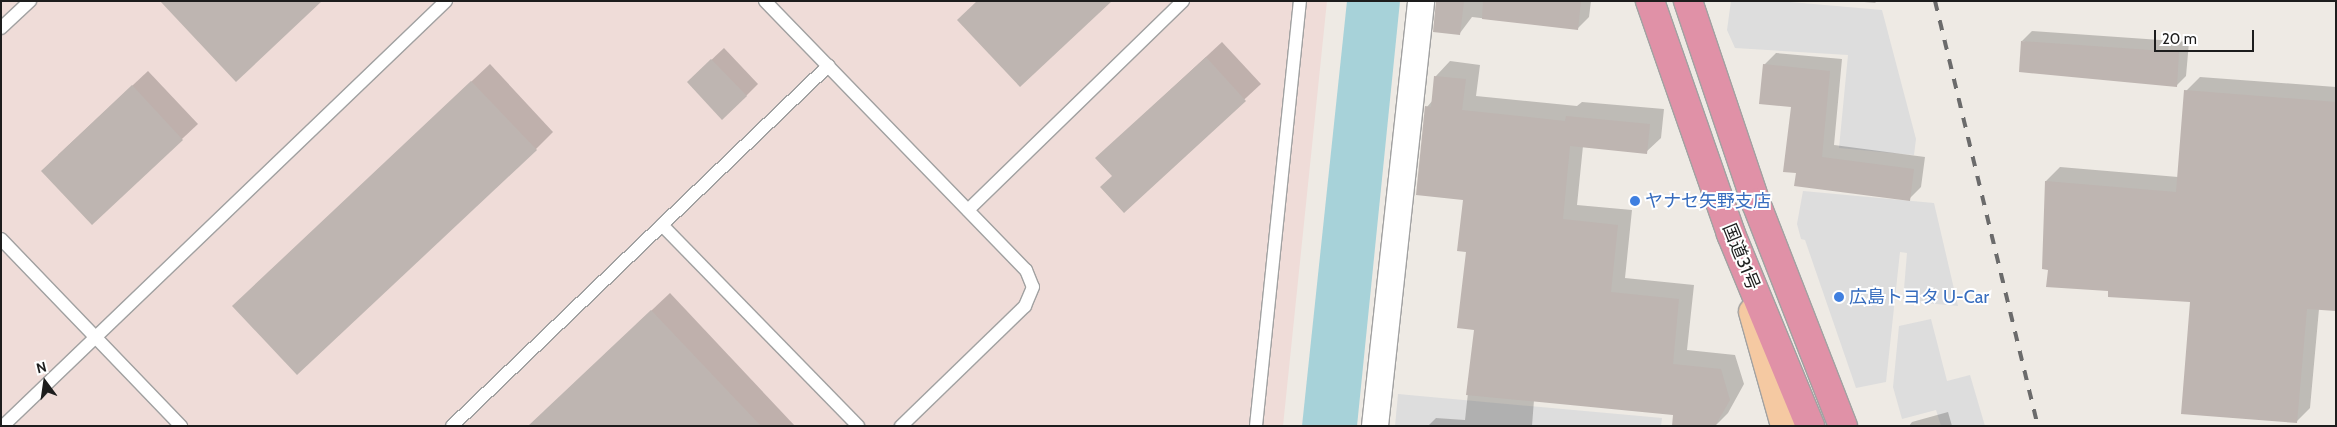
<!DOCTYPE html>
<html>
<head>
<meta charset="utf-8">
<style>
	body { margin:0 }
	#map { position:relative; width:2337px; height:427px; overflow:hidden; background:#eeeae4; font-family:Cabin,"Noto Sans JP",sans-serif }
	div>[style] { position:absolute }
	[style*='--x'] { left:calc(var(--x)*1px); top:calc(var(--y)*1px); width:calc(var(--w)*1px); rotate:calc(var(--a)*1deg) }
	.military>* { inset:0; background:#efdcd8 }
	.parking>* { inset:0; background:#ddd }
	.water>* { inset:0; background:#a7d2d9 }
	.shadow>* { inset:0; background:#0003 }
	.building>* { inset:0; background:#beb5b1 }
	.roads { filter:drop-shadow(1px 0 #a1a1a1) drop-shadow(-1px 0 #a1a1a1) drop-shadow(0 1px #a1a1a1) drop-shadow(0 -1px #a1a1a1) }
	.lane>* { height:12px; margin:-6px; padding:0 6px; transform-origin:6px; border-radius:6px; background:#fff }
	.street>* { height:26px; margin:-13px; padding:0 13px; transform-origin:13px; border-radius:13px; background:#fff }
	.primary>* { height:28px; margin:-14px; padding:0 14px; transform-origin:14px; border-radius:14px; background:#f5c9a2 }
	.highway>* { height:28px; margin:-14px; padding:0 14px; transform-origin:14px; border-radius:14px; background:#e091a7 }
	.rail>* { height:4px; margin-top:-2px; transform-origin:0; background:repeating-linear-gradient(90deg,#6b6b6b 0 10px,transparent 0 20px) }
	.dots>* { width:14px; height:14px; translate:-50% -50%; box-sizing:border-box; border:2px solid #fff; border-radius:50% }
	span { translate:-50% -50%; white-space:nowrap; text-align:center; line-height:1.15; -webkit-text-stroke:4px #fff; paint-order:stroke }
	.shop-label { font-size:18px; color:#366cbe }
	.left { translate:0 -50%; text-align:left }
	.street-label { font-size:18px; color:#1d1d1d }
	.frame { position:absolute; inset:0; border:2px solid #1d1d1d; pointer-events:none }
	.north { position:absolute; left:20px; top:357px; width:50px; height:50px; -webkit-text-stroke:4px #fff; paint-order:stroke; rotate:346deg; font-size:14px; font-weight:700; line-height:20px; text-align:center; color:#1d1d1d }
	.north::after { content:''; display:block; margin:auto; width:18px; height:22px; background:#1d1d1d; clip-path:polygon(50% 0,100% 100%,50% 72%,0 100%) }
	.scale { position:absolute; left:2154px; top:30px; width:100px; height:22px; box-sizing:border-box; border:2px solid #1d1d1d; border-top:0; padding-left:6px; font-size:15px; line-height:18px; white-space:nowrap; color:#1d1d1d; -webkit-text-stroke:4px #fff; paint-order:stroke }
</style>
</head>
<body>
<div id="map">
	<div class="military">
		<div style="clip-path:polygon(1px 1px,1327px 1px,1283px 426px,1px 426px)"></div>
	</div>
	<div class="parking">
		<div style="clip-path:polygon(1731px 1px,1779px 1px,1882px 10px,1916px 139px,1914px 155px,1839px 148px,1848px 55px,1735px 48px,1727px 30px)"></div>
		<div style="clip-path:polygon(1803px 191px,1934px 203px,1958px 306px,1903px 301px,1907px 253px,1900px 252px,1886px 382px,1856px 388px,1805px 240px,1801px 239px,1797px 224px)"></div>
		<div style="clip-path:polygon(1931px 319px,1947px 381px,1970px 375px,1985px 426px,1941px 426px,1936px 410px,1902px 419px,1893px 387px,1899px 326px)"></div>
		<div style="clip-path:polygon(1398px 394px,1662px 418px,1661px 426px,1395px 426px)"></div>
	</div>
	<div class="water">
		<div style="clip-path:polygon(1347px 1px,1400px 1px,1357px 426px,1302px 426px)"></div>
	</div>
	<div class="shadow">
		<div style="clip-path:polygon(1438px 1px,1591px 1px,1589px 17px,1577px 29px,1472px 17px,1460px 33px)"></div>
		<div style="clip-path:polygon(1853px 1px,1877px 1px,1875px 3px)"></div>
		<div style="clip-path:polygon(2032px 31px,2189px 42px,2186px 76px,2176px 86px,2022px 41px)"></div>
		<div style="clip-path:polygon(1222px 42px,1261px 84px,1124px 211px,1113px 176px,1113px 143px)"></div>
		<div style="clip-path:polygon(724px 48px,758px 84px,746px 96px,688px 82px)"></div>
		<div style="clip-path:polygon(1776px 53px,1842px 59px,1834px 145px,1925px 157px,1921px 187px,1909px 199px,1798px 172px,1792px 106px,1764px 65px)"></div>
		<div style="clip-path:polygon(1450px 61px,1480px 65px,1476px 96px,1577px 106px,1582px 102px,1664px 109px,1661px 138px,1646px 152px,1583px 146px,1577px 205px,1632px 210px,1625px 278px,1694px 285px,1687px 350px,1735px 355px,1744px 384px,1728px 413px,1715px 426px,1674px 414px,1534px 400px,1532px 426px,1428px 426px,1436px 418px,1465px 420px,1475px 329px,1464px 199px,1427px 107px,1433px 100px,1436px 76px)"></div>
		<div style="clip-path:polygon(490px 64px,553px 132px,536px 149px,251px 289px)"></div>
		<div style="clip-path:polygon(148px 71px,198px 124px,92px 223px,58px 155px)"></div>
		<div style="clip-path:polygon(2200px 77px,2336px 87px,2336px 310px,2319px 309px,2310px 408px,2296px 422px,2191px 301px,2109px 290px,2049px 269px,2046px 181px,2060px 167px,2178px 177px,2186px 91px)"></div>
		<div style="clip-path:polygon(670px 293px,795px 426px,529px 426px)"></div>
		<div style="clip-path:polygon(1948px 412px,1952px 426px,1909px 426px,1912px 422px)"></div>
	</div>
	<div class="building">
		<div style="clip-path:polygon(160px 1px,322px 1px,236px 82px)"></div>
		<div style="clip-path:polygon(977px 1px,1112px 1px,1020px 87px,957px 20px)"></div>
		<div style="clip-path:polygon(1436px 1px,1464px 1px,1460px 35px,1433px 32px)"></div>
		<div style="clip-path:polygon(1483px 1px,1581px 1px,1578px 30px,1482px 19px)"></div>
		<div style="clip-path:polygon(2021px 41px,2179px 52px,2177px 87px,2019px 72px)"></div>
		<div style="clip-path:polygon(1206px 57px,1246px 101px,1124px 213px,1100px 187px,1112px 176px,1095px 158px)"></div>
		<div style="clip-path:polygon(711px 59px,747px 96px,722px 120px,687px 82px)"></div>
		<div style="clip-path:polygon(1763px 64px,1830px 71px,1822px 157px,1914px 169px,1910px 201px,1794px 186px,1796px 173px,1783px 172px,1791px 107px,1759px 104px)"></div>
		<div style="clip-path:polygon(1434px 76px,1466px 79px,1462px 110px,1565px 121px,1566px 116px,1650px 124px,1647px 154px,1570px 146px,1563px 219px,1618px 225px,1611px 292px,1679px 299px,1673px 364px,1721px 369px,1730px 400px,1715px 426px,1672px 426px,1673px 415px,1466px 395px,1474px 330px,1457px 328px,1466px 252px,1457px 251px,1463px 200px,1416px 195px,1425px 106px,1431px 107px)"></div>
		<div style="clip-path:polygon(471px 81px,537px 150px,297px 375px,232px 306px)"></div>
		<div style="clip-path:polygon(132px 85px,183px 140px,92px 225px,41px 171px)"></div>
		<div style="clip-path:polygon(2184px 90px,2336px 102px,2336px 311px,2307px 309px,2297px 423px,2181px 414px,2190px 302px,2108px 297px,2108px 291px,2046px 287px,2048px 270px,2042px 269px,2045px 181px,2176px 192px)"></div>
		<div style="clip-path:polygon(651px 310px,761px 426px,528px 426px)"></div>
	</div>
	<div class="roads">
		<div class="lane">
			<div style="--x:765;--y:1;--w:375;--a:45.9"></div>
			<div style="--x:1026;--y:270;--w:18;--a:68"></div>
			<div style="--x:1033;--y:287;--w:21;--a:113"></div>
			<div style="--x:1025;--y:306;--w:173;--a:135.9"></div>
			<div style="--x:1;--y:28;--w:40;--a:-43"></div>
			<div style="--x:968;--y:210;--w:300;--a:-44.2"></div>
			<div style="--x:662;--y:225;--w:281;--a:45.7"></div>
			<div style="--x:1;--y:239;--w:260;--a:46.1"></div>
			<div style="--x:3;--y:426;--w:614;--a:-43.81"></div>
			<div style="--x:452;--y:426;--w:521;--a:-43.75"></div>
			<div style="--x:1256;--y:426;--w:427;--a:-84.1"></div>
		</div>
		<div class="street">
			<div style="--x:1375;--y:426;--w:427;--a:-83.8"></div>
		</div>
		<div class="primary">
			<div style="--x:1753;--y:312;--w:118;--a:74.3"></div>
		</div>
		<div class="highway">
			<div style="--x:1650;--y:1;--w:247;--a:70.8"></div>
			<div style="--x:1731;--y:234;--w:208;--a:67.6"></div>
			<div style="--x:1688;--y:1;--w:213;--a:71.4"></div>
			<div style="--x:1756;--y:203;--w:239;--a:68.7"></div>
		</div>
	</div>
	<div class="rail">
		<div style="--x:1935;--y:1;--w:437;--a:76.4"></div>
	</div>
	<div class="dots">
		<div style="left:1635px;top:201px;background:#3f7fe0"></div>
		<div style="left:1839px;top:297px;background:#3f7fe0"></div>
	</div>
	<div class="shop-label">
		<span class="left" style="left:1645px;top:201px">ヤナセ矢野支店</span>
		<span class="left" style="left:1849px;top:297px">広島トヨタ U-Car</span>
	</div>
	<div class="street-label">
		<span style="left:1741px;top:257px;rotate:68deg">国道31号</span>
	</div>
	<div class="frame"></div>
	<div class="north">N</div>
	<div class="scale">20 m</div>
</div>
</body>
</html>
